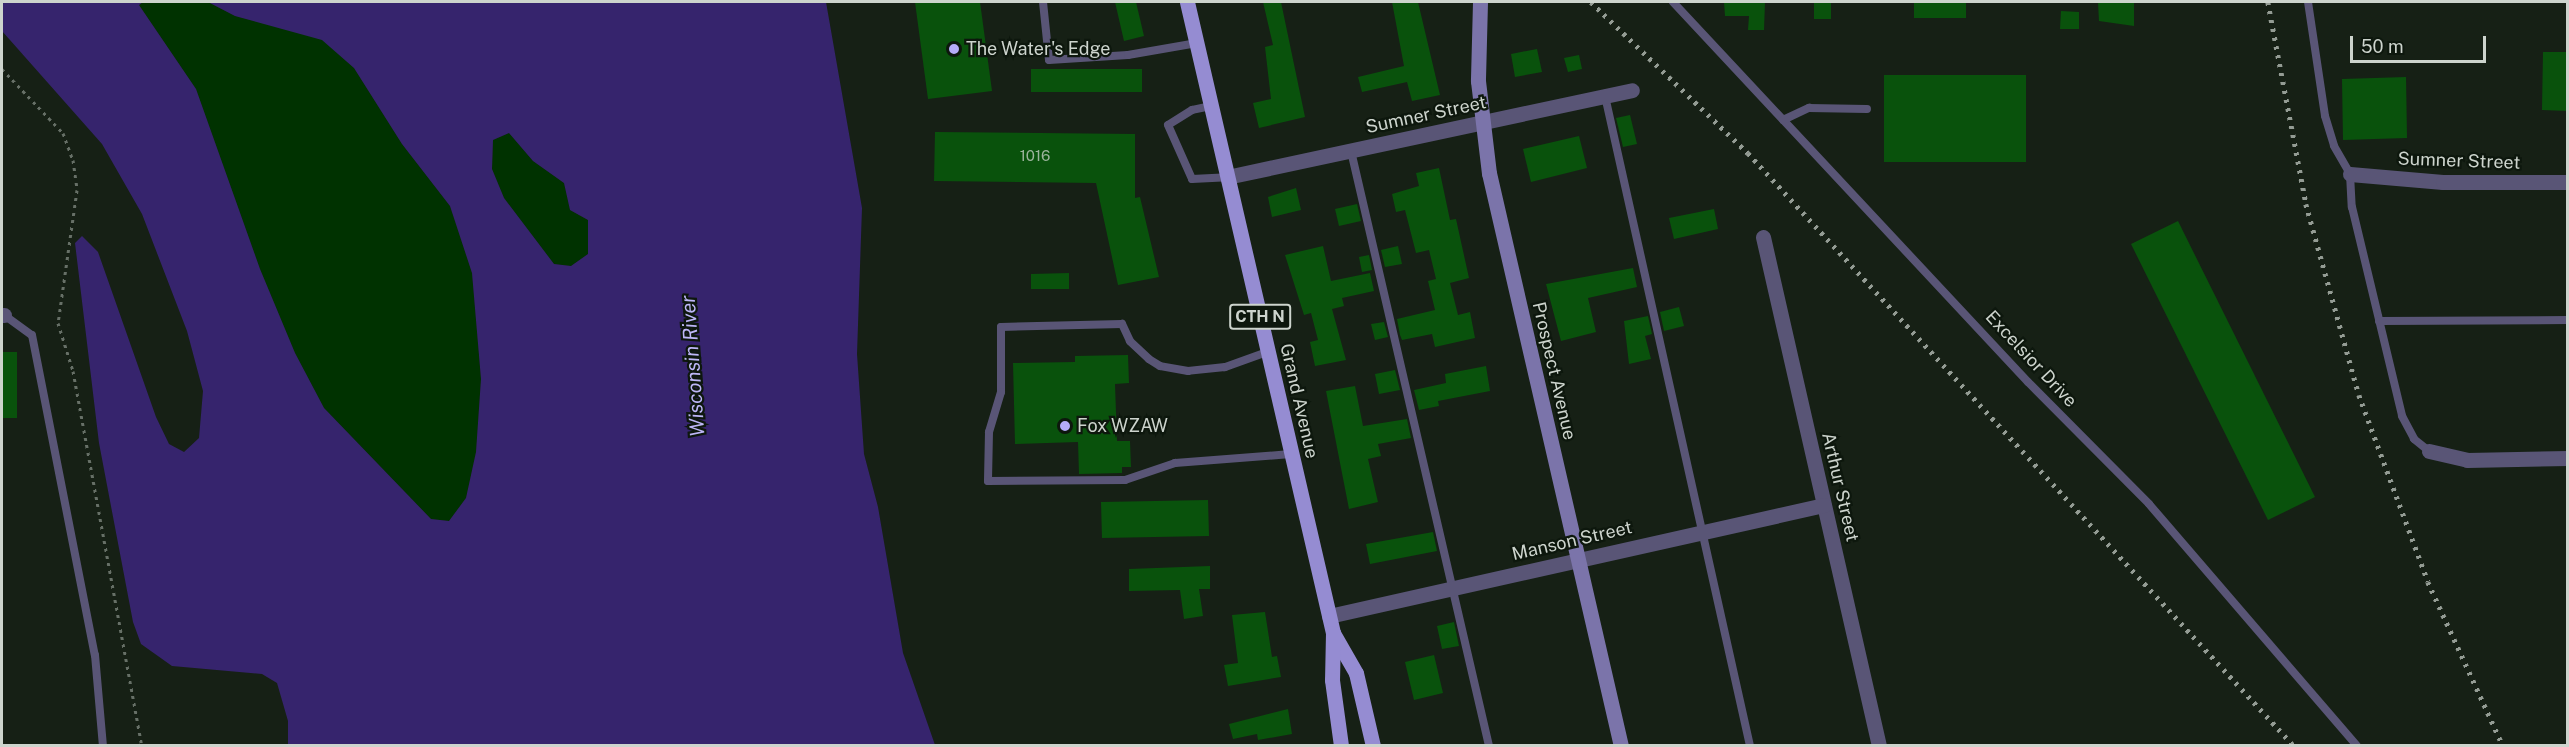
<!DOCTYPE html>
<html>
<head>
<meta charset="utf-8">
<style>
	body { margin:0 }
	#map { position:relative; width:2569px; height:747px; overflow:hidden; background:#162015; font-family:"Public Sans",sans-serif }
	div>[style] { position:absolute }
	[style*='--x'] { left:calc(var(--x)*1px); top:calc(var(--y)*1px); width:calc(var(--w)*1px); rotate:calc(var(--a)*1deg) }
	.green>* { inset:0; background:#003200 }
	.water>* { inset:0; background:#36246d }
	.building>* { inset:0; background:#09520c }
	.path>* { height:3px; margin-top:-1.5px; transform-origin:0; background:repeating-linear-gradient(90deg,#677067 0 3px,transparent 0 7.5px) }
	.lane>* { height:8px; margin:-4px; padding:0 4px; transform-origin:4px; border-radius:4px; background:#595576 }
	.street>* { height:15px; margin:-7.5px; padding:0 7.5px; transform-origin:7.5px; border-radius:7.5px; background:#595576 }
	.secondary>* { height:15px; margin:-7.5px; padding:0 7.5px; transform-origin:7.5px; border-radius:7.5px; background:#7b74aa }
	.primary>* { height:15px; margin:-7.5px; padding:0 7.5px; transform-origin:7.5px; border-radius:7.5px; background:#958cd2 }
	.rail>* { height:4.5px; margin-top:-2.25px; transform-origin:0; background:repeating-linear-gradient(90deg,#949c94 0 3px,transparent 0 9px) }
	.dots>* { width:16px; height:16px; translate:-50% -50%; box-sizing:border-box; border:3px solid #0d170d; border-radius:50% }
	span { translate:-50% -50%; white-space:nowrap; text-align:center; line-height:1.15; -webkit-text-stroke:4.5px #0d170d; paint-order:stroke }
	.number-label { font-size:15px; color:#9cb49d }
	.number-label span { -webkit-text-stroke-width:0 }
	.shield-label span { padding:2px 4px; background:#0d170d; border:2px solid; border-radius:4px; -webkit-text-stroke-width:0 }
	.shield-label { font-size:16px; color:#cdd4cd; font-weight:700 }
	.poi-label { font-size:18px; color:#cdd4cd }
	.left { translate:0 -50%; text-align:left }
	.street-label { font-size:18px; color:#cdd4cd }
	.water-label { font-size:20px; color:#bdb6f6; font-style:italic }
	.frame { position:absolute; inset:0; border:3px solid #cdd4cd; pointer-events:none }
	.scale { position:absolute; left:2350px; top:36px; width:136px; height:27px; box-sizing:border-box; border:3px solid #cdd4cd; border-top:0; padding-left:8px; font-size:18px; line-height:21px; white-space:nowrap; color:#cdd4cd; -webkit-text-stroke:4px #0d170d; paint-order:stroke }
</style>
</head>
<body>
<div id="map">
	<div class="green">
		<div style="clip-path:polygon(143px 2px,208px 2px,235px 16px,322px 39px,354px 68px,402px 144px,450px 206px,472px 273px,481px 379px,476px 452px,466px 498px,449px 521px,431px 519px,324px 408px,295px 353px,260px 269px,196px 89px,139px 5px)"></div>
		<div style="clip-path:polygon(509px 133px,533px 161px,564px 183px,570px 210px,588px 220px,588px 254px,571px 266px,554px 264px,504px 198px,492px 169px,493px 140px)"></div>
	</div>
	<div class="water">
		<div style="clip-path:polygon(evenodd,2px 2px,143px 2px,139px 5px,196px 89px,260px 269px,295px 353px,324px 408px,431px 519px,449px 521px,466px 498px,476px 452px,481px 379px,472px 273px,450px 206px,402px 144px,354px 68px,322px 40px,235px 16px,208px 2px,826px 2px,862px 208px,857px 354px,864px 454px,878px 507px,903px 653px,935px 745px,288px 745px,288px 721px,277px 683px,262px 674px,172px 666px,141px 644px,133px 622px,99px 443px,75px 243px,82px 236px,98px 252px,156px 417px,169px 444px,184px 452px,199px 438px,203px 391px,187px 331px,142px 214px,102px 144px,2px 31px,2px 2px,509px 133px,533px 161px,564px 183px,570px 210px,588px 220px,588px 254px,571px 266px,554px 264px,504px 198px,492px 169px,493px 140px,509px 133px)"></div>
	</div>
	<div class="building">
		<div style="clip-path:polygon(915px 2px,980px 2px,992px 91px,928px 99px)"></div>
		<div style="clip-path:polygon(1115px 2px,1136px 2px,1144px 36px,1124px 41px)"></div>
		<div style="clip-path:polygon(1263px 2px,1281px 2px,1305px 117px,1259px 128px,1253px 103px,1271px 99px,1265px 47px,1273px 45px)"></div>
		<div style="clip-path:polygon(1392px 2px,1418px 2px,1440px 95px,1412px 101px,1407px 82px,1362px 92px,1358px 77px,1404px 66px)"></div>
		<div style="clip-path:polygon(1724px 2px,1765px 2px,1764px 30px,1748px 30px,1749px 16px,1725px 16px)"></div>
		<div style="clip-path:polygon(1814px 2px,1831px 2px,1831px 19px,1814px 19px)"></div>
		<div style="clip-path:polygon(1914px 2px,1966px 2px,1966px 18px,1914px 18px)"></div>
		<div style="clip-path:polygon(2098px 2px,2134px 2px,2134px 26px,2099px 21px)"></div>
		<div style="clip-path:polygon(2061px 11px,2079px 12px,2079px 29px,2060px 29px)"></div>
		<div style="clip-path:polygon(1537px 49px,1542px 72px,1515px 77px,1511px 54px)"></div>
		<div style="clip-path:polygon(2543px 52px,2568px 52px,2568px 111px,2542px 110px)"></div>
		<div style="clip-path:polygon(1579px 55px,1582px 69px,1568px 72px,1564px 58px)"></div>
		<div style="clip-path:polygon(1031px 69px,1142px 69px,1142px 92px,1031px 92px)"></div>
		<div style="clip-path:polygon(1884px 75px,2026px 75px,2026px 162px,1884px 162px)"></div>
		<div style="clip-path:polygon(2406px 77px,2407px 138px,2343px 140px,2342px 79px)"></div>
		<div style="clip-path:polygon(1630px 115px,1637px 144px,1623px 147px,1616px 118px)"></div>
		<div style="clip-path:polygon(935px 132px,1135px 134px,1135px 198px,1140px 197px,1159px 277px,1118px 285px,1096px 183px,934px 181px)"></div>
		<div style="clip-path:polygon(1579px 136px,1587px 168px,1531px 182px,1523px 149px)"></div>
		<div style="clip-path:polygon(1439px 168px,1450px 220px,1456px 219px,1469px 278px,1450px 283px,1458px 315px,1470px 312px,1475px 338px,1435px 347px,1432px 334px,1402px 340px,1400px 335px,1397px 319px,1435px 310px,1428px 281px,1436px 279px,1429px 250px,1416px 253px,1405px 210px,1396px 212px,1392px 194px,1419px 186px,1416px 173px)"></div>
		<div style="clip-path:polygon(1296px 188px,1301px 210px,1272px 217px,1268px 197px)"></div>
		<div style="clip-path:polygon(1357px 204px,1361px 221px,1339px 226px,1335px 209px)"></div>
		<div style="clip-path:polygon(1714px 209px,1718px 229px,1674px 239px,1669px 218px)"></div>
		<div style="clip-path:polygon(2178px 221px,2315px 497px,2268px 520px,2131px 244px)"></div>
		<div style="clip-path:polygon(1323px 246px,1331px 281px,1370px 273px,1374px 291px,1342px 298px,1344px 306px,1332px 309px,1346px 360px,1315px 366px,1310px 342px,1318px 340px,1311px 313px,1304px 315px,1285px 255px)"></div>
		<div style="clip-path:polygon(1398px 246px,1402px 264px,1385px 267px,1381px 250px)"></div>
		<div style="clip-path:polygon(1369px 255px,1372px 270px,1362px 272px,1359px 257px)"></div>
		<div style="clip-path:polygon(1633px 268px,1637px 287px,1588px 298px,1596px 332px,1561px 341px,1546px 284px)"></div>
		<div style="clip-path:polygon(1069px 273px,1069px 289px,1031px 289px,1031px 274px)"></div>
		<div style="clip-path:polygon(1679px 307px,1684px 326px,1664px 331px,1660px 312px)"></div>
		<div style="clip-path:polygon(1648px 316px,1652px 334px,1645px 336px,1651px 359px,1629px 364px,1624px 321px)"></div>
		<div style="clip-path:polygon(1384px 322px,1388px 337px,1375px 340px,1371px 324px)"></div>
		<div style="clip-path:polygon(2px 352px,17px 352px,17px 418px,2px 418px)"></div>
		<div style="clip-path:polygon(1128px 355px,1129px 383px,1115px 384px,1117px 441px,1130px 441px,1131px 467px,1122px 467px,1122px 473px,1079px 474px,1078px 442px,1015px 444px,1013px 363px,1075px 362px,1075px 356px)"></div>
		<div style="clip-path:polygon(1486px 366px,1490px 391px,1438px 401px,1439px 406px,1419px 410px,1414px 390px,1446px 383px,1445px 374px)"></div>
		<div style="clip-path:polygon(1395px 370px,1400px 390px,1379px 394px,1375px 374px)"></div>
		<div style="clip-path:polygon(1355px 386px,1363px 426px,1407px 419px,1411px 438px,1378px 444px,1381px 456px,1368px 459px,1378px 502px,1349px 509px,1326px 391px)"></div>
		<div style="clip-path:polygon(1208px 500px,1209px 536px,1102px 538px,1101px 502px)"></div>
		<div style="clip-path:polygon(1433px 532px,1437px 551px,1370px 564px,1366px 544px)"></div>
		<div style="clip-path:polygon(1210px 566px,1210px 589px,1199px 589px,1203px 616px,1184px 619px,1180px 590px,1129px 591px,1129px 569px)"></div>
		<div style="clip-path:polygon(1265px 612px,1272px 657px,1277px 656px,1281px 677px,1228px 686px,1224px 665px,1238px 663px,1232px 615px)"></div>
		<div style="clip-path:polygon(1454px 622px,1459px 646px,1442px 649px,1437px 626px)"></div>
		<div style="clip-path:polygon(1434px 655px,1443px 693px,1414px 700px,1405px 662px)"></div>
		<div style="clip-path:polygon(1288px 709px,1292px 734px,1258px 740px,1257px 734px,1233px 739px,1229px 724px)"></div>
	</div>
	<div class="path">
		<div style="--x:2;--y:69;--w:88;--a:46.4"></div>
		<div style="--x:63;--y:133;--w:29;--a:70"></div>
		<div style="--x:73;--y:160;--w:30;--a:82"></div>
		<div style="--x:77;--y:190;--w:134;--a:98.1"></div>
		<div style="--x:58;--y:323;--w:50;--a:72.6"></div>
		<div style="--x:73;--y:371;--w:381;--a:79.6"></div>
	</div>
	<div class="lane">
		<div style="--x:1043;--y:2;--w:58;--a:84.1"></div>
		<div style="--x:1049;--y:60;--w:79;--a:-3.6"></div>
		<div style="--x:1128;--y:55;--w:70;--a:-9.9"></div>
		<div style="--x:1673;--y:2;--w:520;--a:46.95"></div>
		<div style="--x:2028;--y:382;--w:172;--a:45.2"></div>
		<div style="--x:2149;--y:504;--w:319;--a:49.3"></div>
		<div style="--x:2308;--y:2;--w:115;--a:81.5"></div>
		<div style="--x:2325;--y:116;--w:31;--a:73"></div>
		<div style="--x:2334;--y:146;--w:32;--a:60"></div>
		<div style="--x:2350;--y:174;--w:33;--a:87"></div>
		<div style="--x:2352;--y:207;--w:215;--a:76.5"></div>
		<div style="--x:2402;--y:416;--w:26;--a:62"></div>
		<div style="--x:2414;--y:439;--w:19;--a:39"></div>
		<div style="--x:1605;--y:96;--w:666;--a:77.42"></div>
		<div style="--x:1211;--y:106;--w:19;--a:168"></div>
		<div style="--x:1192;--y:110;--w:28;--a:148"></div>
		<div style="--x:1168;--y:125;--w:59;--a:66"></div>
		<div style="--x:1192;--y:179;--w:35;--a:-3"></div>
		<div style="--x:1783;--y:120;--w:29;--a:-25"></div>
		<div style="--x:1809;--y:108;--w:58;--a:1"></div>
		<div style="--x:1351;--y:151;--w:611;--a:76.94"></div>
		<div style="--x:4;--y:315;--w:34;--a:36"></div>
		<div style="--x:32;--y:335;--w:326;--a:78.9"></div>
		<div style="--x:95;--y:655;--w:91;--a:85"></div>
		<div style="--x:2379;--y:321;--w:189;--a:-0.3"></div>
		<div style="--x:1267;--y:352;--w:45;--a:160.3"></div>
		<div style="--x:1225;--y:367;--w:37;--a:174"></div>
		<div style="--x:1188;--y:371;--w:28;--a:-170"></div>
		<div style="--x:1160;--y:366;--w:13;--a:-148"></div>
		<div style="--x:1149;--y:359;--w:26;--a:-137"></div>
		<div style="--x:1130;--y:341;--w:19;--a:-115"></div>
		<div style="--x:1122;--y:324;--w:121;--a:178.6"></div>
		<div style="--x:1001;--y:327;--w:65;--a:90"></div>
		<div style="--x:1001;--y:392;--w:42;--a:106.7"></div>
		<div style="--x:989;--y:432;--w:49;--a:91.2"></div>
		<div style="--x:988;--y:481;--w:137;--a:-0.4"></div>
		<div style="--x:1125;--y:480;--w:53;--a:-18.8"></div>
		<div style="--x:1175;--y:463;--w:116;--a:-4.4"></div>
	</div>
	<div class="street">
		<div style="--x:2350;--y:174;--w:93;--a:4.9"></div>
		<div style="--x:2443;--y:182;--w:125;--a:0"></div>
		<div style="--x:1227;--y:177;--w:414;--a:-12.1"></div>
		<div style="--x:1763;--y:237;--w:522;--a:77.16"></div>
		<div style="--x:2;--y:315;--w:2;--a:0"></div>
		<div style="--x:2429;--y:451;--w:39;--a:13"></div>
		<div style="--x:2467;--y:460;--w:101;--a:-1.1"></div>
		<div style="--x:1329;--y:616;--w:507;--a:-12.64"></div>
	</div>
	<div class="secondary">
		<div style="--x:1480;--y:2;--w:79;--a:91.5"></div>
		<div style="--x:1478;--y:81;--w:93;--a:83.2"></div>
		<div style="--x:1489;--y:173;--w:588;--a:77.03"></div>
	</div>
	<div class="primary">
		<div style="--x:1187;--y:2;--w:648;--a:76.97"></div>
		<div style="--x:1333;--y:633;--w:46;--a:60.1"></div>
		<div style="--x:1356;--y:673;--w:75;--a:76.9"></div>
		<div style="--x:1333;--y:633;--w:47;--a:91.2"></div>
		<div style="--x:1332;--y:680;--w:67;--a:82.2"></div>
	</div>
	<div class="rail">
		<div style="--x:1591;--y:2;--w:218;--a:43.9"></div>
		<div style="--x:1748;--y:153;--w:806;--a:47.36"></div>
		<div style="--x:2268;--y:2;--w:206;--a:79.3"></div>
		<div style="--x:2306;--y:204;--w:198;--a:74.5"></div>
		<div style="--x:2359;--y:395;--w:199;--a:69.7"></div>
		<div style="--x:2428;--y:582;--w:180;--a:65.4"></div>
	</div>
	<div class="dots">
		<div style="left:954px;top:49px;background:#b5acf8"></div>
		<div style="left:1065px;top:426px;background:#b5acf8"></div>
	</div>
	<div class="number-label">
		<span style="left:1035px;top:156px">1016</span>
	</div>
	<div class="shield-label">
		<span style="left:1260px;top:317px">CTH N</span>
	</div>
	<div class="poi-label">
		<span class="left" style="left:966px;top:49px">The Water's Edge</span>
		<span class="left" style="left:1077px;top:426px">Fox WZAW</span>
	</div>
	<div class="street-label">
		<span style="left:1426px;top:115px;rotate:-12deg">Sumner Street</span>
		<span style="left:2459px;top:161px;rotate:2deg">Sumner Street</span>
		<span style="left:2031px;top:359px;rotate:47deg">Excelsior Drive</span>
		<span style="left:1554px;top:371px;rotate:77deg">Prospect Avenue</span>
		<span style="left:1299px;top:401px;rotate:77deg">Grand Avenue</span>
		<span style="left:1840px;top:487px;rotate:77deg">Arthur Street</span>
		<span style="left:1572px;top:541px;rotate:-13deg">Manson Street</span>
	</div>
	<div class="water-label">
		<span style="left:693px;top:366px;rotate:-94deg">Wisconsin River</span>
	</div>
	<div class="frame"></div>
	<div class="scale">50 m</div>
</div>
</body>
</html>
